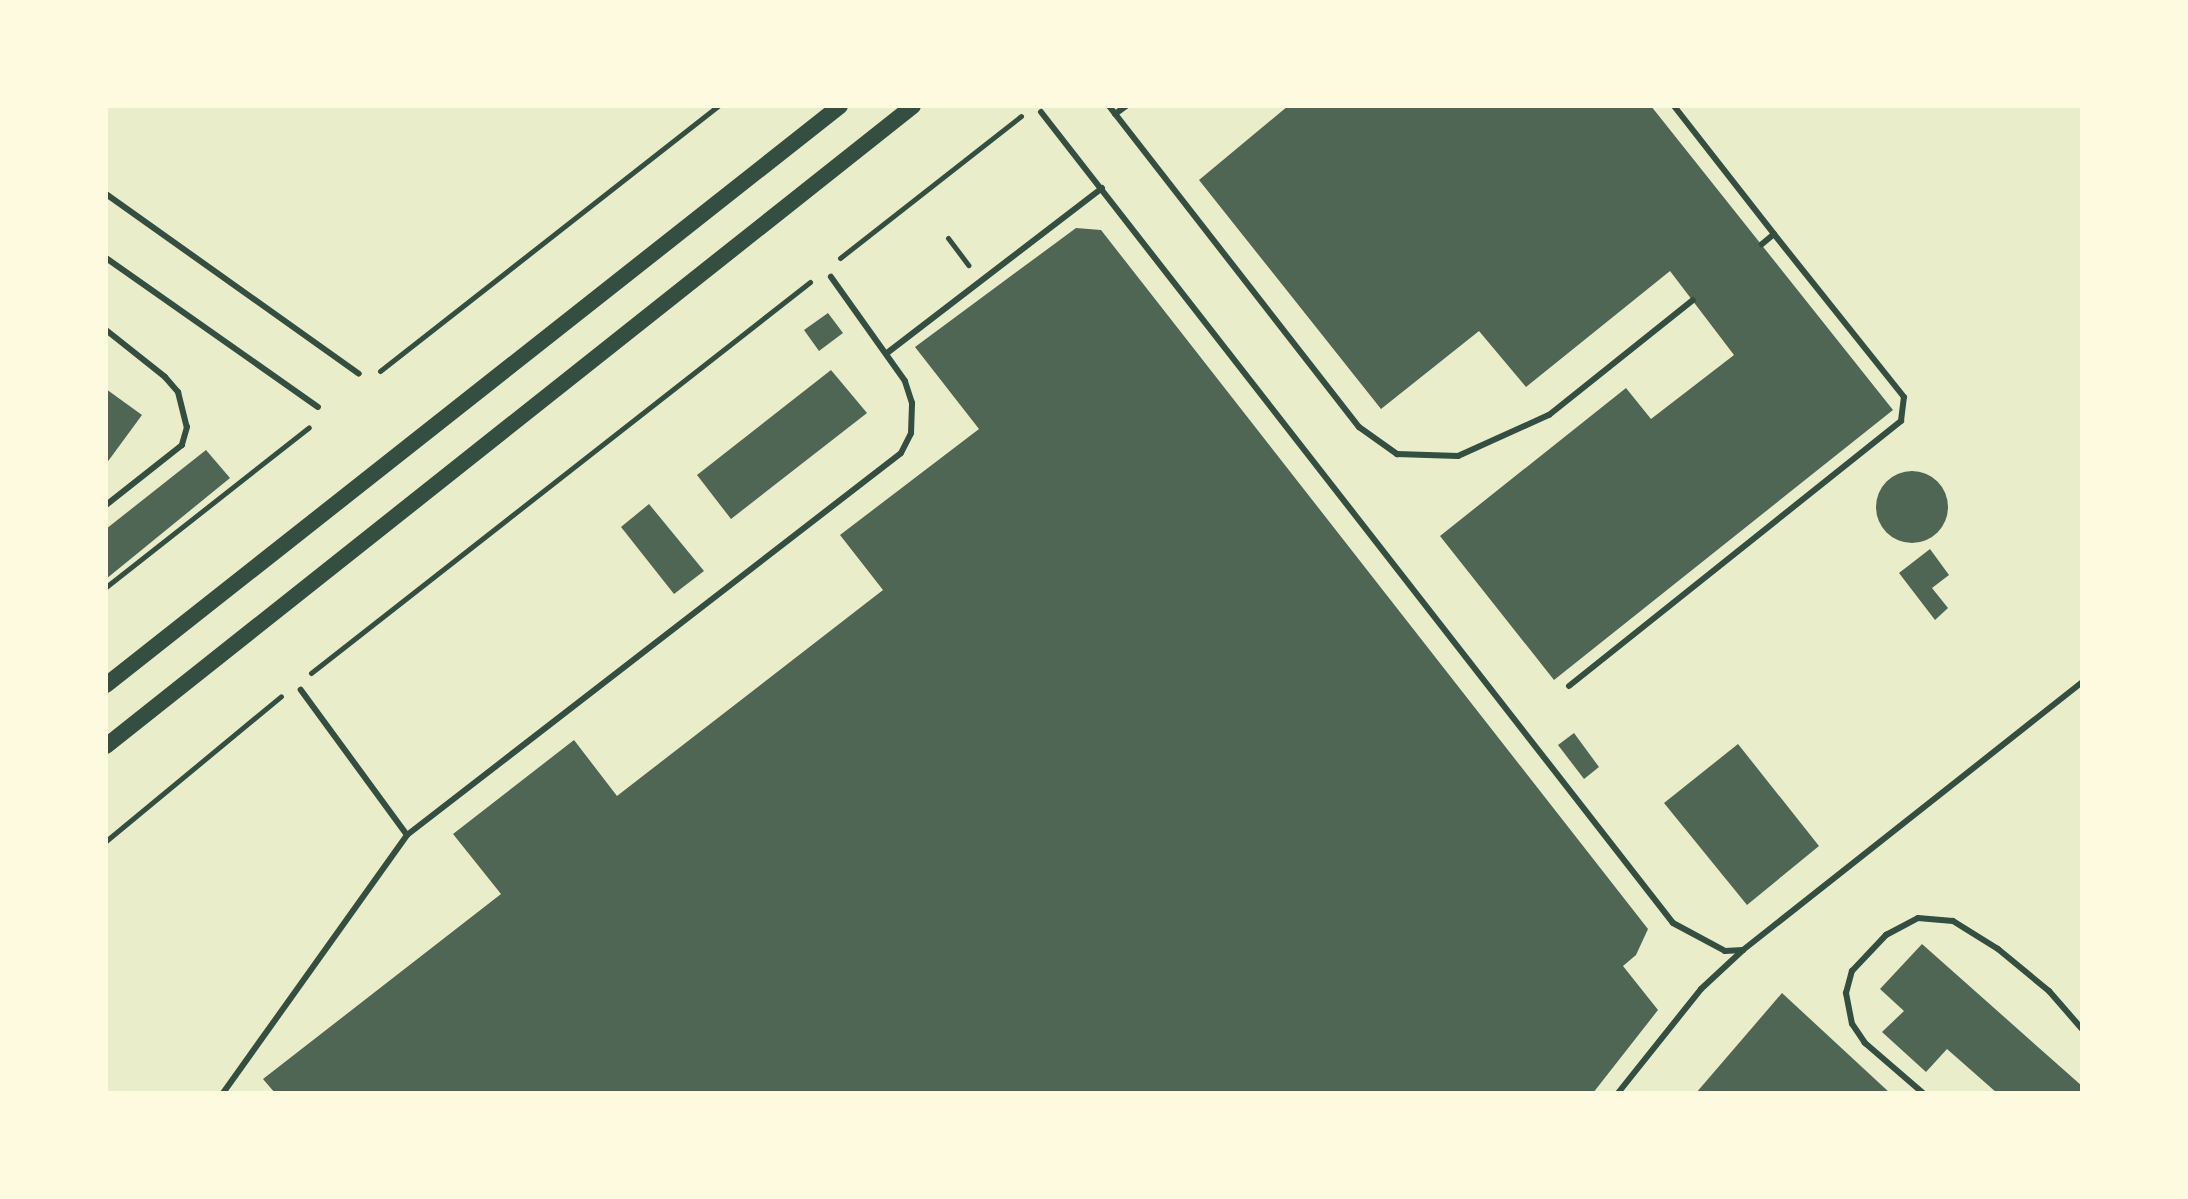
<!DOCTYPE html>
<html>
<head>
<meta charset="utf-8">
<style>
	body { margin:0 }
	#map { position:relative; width:2188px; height:1199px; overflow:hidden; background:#e9edc9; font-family:Poppins,sans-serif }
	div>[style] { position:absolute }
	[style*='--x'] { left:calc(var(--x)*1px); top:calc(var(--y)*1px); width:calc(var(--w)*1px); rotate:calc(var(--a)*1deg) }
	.building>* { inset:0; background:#4f6655 }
	.round { border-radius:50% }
	.path>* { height:5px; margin:-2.5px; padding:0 2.5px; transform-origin:2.5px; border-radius:2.5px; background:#344e41 }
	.service>* { height:6px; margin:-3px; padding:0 3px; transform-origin:3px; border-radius:3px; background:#344e41 }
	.secondary>* { height:16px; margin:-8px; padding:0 8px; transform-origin:8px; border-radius:8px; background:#344e41 }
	span { translate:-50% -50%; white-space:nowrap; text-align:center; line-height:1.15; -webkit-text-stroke:7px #fefae0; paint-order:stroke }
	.frame { position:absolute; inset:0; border:108px solid #fefae0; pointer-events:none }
</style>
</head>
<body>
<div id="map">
	<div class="building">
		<div style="clip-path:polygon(1288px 106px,1651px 106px,1893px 410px,1554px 680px,1440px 536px,1626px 388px,1651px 419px,1734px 355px,1670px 271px,1526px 387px,1479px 331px,1381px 409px,1199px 180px)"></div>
		<div style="clip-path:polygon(1076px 228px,1101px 230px,1648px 929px,1636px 955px,1623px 966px,1658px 1010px,1593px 1093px,275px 1093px,263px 1079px,501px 894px,453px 834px,574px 740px,617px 796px,883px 590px,840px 535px,979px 429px,915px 347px)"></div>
		<div style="clip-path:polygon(828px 313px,843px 333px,819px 351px,804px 330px)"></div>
		<div style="clip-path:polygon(831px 370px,867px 413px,731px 519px,697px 475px)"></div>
		<div style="clip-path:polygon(106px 389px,142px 415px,106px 464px)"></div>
		<div style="clip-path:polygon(206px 450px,230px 478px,106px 579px,106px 529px)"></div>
		<div class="round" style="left:1876px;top:471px;width:72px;height:72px"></div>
		<div style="clip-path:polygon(649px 504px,704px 571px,674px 594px,621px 527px)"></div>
		<div style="clip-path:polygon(1930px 549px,1949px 575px,1932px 588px,1948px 608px,1935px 620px,1899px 573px)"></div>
		<div style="clip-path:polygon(1574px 733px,1599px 767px,1584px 779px,1558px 745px)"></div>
		<div style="clip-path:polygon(1738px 744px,1819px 846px,1747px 905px,1664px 803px)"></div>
		<div style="clip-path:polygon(1922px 944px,2082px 1086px,2082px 1093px,1997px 1093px,1947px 1049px,1926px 1072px,1882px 1032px,1904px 1011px,1880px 989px)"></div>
		<div style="clip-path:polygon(1782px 993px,1890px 1093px,1696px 1093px)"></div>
	</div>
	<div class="path">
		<div style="--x:948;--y:238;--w:34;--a:53"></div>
		<div style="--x:840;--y:258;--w:230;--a:-38.1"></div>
		<div style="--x:380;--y:371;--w:429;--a:-38.1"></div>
		<div style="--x:106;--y:587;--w:258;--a:-38.2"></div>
		<div style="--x:311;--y:673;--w:634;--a:-38.08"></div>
		<div style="--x:106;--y:841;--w:227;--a:-39.6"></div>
	</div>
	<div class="service">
		<div style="--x:1109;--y:106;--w:407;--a:52.1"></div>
		<div style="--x:1359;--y:427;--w:47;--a:35.4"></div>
		<div style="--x:1397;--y:454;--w:61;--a:1.9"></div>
		<div style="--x:1458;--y:456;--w:100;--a:-24.3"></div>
		<div style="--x:1549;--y:415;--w:184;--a:-38.6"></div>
		<div style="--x:1674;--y:106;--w:162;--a:52"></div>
		<div style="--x:1774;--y:234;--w:16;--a:140"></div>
		<div style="--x:1041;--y:112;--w:1028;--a:52.07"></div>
		<div style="--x:1673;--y:923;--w:59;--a:28.3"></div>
		<div style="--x:1725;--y:951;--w:18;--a:-3"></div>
		<div style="--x:1115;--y:114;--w:14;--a:-36"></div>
		<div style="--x:106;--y:194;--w:310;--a:35.4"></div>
		<div style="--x:106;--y:258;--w:259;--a:35.1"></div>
		<div style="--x:106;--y:330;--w:75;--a:38.5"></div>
		<div style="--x:165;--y:377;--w:20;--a:49"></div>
		<div style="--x:178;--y:392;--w:36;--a:76"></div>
		<div style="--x:187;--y:427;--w:19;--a:106"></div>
		<div style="--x:182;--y:445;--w:97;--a:141.7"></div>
		<div style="--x:887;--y:353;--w:271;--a:-37.5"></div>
		<div style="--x:1569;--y:686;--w:425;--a:-38.6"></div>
		<div style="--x:1901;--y:421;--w:24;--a:-83"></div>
		<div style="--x:1904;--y:397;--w:208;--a:-128.6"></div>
		<div style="--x:407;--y:835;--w:624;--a:-37.71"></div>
		<div style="--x:901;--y:453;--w:22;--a:-63"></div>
		<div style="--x:911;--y:433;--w:30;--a:-88"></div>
		<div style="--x:912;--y:403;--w:23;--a:-108"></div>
		<div style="--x:905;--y:381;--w:128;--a:-125.4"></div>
		<div style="--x:223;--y:1093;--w:317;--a:-54.5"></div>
		<div style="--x:407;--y:835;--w:180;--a:-126.2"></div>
		<div style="--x:1618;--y:1093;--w:133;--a:-51.4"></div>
		<div style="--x:1701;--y:989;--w:57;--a:-42.9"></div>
		<div style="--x:1743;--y:950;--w:432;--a:-38.3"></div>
		<div style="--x:1923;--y:1093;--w:77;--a:-139.2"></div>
		<div style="--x:1865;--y:1043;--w:23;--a:-124"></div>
		<div style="--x:1852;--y:1024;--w:32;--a:-101"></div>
		<div style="--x:1846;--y:993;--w:23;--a:-75"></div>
		<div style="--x:1852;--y:971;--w:50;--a:-46.6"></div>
		<div style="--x:1886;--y:935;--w:36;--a:-28"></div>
		<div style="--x:1918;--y:918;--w:35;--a:5"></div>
		<div style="--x:1953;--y:921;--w:53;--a:31.9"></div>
		<div style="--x:1998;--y:949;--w:66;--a:39.5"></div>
		<div style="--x:2049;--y:991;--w:50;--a:49"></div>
	</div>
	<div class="secondary">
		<div style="--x:106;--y:685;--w:935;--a:-38.27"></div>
		<div style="--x:106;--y:746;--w:1030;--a:-38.42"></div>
	</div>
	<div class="frame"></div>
</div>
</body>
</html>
